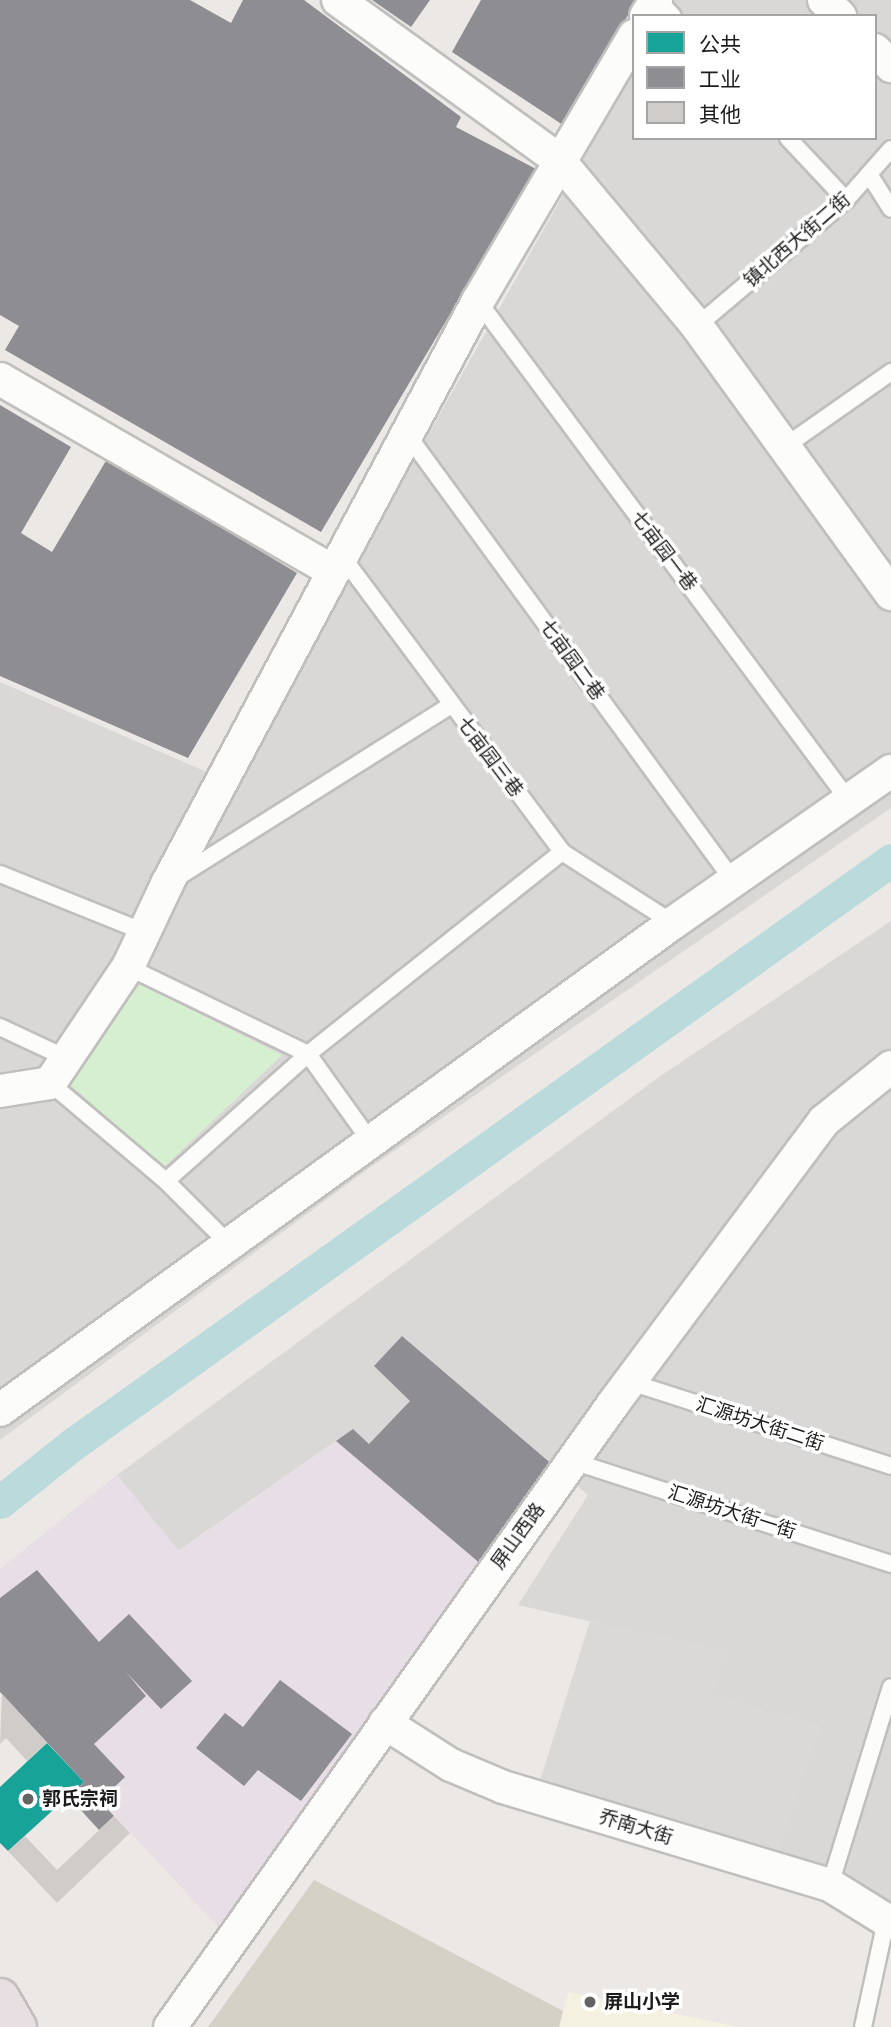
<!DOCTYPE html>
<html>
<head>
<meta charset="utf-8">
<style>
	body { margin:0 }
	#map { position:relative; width:891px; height:2027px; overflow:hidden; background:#ebe8e5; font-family:Helvetica,"Noto Sans SC",sans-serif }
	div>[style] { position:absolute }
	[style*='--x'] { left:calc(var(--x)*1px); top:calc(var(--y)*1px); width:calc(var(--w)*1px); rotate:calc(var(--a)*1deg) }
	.residential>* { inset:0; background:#dad8d6 }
	.industrial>* { inset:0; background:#e8dee5 }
	.education>* { inset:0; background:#f5f1e0 }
	.construction>* { inset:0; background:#d4d1c7 }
	.park>* { inset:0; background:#d6efd1 }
	.parking>* { inset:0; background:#dbd9d8 }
	.public>* { inset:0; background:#17a398 }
	.industry>* { inset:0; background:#8d8d92 }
	.canal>* { height:33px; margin:-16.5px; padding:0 16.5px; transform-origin:16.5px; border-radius:16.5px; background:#badadc }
	.building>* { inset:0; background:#cfccca }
	.roads { filter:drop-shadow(2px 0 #c0bfbd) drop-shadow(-2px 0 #c0bfbd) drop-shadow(0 2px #c0bfbd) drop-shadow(0 -2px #c0bfbd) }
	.lane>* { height:16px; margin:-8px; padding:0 8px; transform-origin:8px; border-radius:8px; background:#fcfcfb }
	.street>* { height:32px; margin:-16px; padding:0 16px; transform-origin:16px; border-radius:16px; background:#fcfcfb }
	.highway>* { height:38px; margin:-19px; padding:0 19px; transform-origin:19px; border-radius:19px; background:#e8dfe2 }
	.dots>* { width:19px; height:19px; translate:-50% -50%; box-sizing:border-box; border:4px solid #fff; border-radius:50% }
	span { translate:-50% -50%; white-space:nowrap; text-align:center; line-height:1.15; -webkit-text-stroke:7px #fff; paint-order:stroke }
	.street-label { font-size:19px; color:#1c1c1c }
	.poi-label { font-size:19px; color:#1c1c1c; font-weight:700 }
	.left { translate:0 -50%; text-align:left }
	.legend { position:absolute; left:632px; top:14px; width:245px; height:126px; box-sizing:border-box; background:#fff; border:2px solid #a4a4a4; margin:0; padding:9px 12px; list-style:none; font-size:21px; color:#1c1c1c }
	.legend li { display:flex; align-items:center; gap:14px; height:35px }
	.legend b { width:35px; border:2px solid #a4a4a4 }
</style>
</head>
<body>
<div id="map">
	<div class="residential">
		<div style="clip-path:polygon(673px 0,891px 0,891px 808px,368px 1169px,0 1440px,0 682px,232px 783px,634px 69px,634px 138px,875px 138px,875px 16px,664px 16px)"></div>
		<div style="clip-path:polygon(891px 921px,891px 1911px,770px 1872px,818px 1727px,711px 1696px,724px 1652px,518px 1605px,588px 1495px,402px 1336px,410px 1401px,369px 1444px,353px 1429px,178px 1551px,117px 1475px,659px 1077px)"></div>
	</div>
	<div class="industrial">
		<div style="clip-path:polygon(402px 1336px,554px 1466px,218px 1927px,0 1692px,0 1569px,117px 1475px,179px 1551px,353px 1429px,369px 1444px,410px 1401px,374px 1366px)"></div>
	</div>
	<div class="education">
		<div style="clip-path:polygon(568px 1992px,740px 2027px,559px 2027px)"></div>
	</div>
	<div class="construction">
		<div style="clip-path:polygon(314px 1880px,563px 2011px,559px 2027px,208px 2027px)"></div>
	</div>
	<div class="park">
		<div style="clip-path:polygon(134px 981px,282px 1055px,164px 1167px,68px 1083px)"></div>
	</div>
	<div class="parking">
		<div style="clip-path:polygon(590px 1621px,725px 1652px,711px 1696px,818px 1727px,777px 1853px,539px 1784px)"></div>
	</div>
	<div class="public">
		<div style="clip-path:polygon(47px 1743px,84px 1782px,8px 1851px,0 1843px,0 1787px)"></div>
	</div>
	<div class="industry">
		<div style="clip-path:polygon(0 0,190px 0,231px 23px,243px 0,304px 0,461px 117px,456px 127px,536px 169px,321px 532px,5px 350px,19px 326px,0 315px)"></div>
		<div style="clip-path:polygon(372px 0,430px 0,411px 27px)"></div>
		<div style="clip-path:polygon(481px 0,637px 0,563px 125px,452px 52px)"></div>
		<div style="clip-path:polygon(0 405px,71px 447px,21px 533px,52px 552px,107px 459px,297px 573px,188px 758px,0 676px)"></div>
		<div style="clip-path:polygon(402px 1336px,554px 1466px,482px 1565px,336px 1441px,353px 1429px,369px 1444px,410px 1401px,374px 1366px)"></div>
		<div style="clip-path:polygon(37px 1570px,99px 1642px,129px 1614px,192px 1681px,161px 1709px,126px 1672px,146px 1696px,94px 1744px,125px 1777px,100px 1801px,114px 1816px,99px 1830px,68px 1796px,84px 1782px,0 1692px,0 1598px)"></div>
		<div style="clip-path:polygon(280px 1680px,352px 1734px,301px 1801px,258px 1770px,244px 1786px,196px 1748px,225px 1713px,243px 1727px)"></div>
	</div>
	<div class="canal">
		<div style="--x:0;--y:1502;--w:93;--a:-38.5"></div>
		<div style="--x:73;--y:1444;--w:1005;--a:-35.52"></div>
	</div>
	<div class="building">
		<div style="clip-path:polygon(2px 1694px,47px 1743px,27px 1761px,6px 1738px,0 1744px)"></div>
		<div style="clip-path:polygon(114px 1816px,130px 1833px,57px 1903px,8px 1851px,25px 1836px,57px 1870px)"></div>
	</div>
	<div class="roads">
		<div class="lane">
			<div style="--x:658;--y:0;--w:22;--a:47"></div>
			<div style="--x:788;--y:138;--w:85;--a:46.9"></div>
			<div style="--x:869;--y:174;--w:41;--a:57.8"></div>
			<div style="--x:478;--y:301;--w:623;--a:53.42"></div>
			<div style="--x:697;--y:326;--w:195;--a:-40.2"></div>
			<div style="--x:846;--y:200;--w:68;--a:-48.6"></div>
			<div style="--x:409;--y:437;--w:552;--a:53.84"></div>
			<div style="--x:784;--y:447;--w:131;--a:-35"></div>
			<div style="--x:341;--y:555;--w:370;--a:53.3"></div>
			<div style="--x:562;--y:852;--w:132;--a:32.6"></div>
			<div style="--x:0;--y:874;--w:155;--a:21.9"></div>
			<div style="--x:178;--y:877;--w:323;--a:-32.2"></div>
			<div style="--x:128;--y:967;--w:200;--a:25.8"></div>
			<div style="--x:308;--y:1054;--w:108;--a:54.4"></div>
			<div style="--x:0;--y:1027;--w:75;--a:25.2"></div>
			<div style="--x:50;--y:1083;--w:152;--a:40.2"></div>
			<div style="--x:166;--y:1181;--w:89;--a:45"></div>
			<div style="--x:166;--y:1181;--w:191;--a:-41.8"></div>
			<div style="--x:308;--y:1054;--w:325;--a:-38.5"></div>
			<div style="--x:630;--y:1382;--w:274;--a:17.8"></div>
			<div style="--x:572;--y:1461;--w:335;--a:17.9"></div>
			<div style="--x:830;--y:1885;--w:207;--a:-72.9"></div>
			<div style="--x:863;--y:2027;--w:108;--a:-77.8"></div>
		</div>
		<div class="street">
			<div style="--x:338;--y:0;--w:271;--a:35.9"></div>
			<div style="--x:558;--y:159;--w:217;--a:50.2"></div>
			<div style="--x:697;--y:326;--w:331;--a:54.1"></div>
			<div style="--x:824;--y:0;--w:23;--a:45"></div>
			<div style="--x:646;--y:16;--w:19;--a:-58"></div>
			<div style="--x:875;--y:50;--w:23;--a:45"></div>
			<div style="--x:0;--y:379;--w:384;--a:30"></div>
			<div style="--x:0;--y:1091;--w:51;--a:-9.1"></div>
			<div style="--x:50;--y:1083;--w:140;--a:-56.1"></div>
			<div style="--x:128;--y:967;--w:92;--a:-64.8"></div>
			<div style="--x:167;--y:884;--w:661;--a:-61.92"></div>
			<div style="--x:478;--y:301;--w:308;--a:-59.5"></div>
			<div style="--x:0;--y:1410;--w:831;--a:-35.89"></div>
			<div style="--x:673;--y:923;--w:266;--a:-34.9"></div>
			<div style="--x:385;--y:1723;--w:78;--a:32.5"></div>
			<div style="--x:451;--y:1765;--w:56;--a:22.9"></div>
			<div style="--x:503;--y:1787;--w:341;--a:16.7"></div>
			<div style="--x:830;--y:1885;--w:72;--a:31.9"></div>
			<div style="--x:170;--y:2027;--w:764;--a:-54.58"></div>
			<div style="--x:613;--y:1404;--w:353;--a:-53.3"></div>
			<div style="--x:824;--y:1121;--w:86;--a:-38.9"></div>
		</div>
		<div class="highway">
			<div style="--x:0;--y:1998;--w:34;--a:60"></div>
		</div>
	</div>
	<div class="dots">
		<div style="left:28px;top:1799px;background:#646362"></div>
		<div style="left:590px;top:2002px;background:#646362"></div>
	</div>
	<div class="street-label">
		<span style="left:797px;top:240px;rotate:-41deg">镇北西大街二街</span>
		<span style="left:664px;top:551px;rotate:53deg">七亩园一巷</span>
		<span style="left:572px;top:660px;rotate:54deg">七亩园二巷</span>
		<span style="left:490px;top:757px;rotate:53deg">七亩园三巷</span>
		<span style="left:760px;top:1424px;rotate:18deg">汇源坊大街二街</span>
		<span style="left:732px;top:1512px;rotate:18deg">汇源坊大街一街</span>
		<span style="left:518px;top:1536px;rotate:-54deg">屏山西路</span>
		<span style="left:636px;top:1827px;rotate:17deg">乔南大街</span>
	</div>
	<div class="poi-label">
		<span class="left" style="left:42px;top:1799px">郭氏宗祠</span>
		<span class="left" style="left:604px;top:2002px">屏山小学</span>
	</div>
	<ul class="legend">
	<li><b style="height:19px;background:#17a398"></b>公共</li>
	<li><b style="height:19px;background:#8d8d92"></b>工业</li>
	<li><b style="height:19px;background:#cfccca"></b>其他</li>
	</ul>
</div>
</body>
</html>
